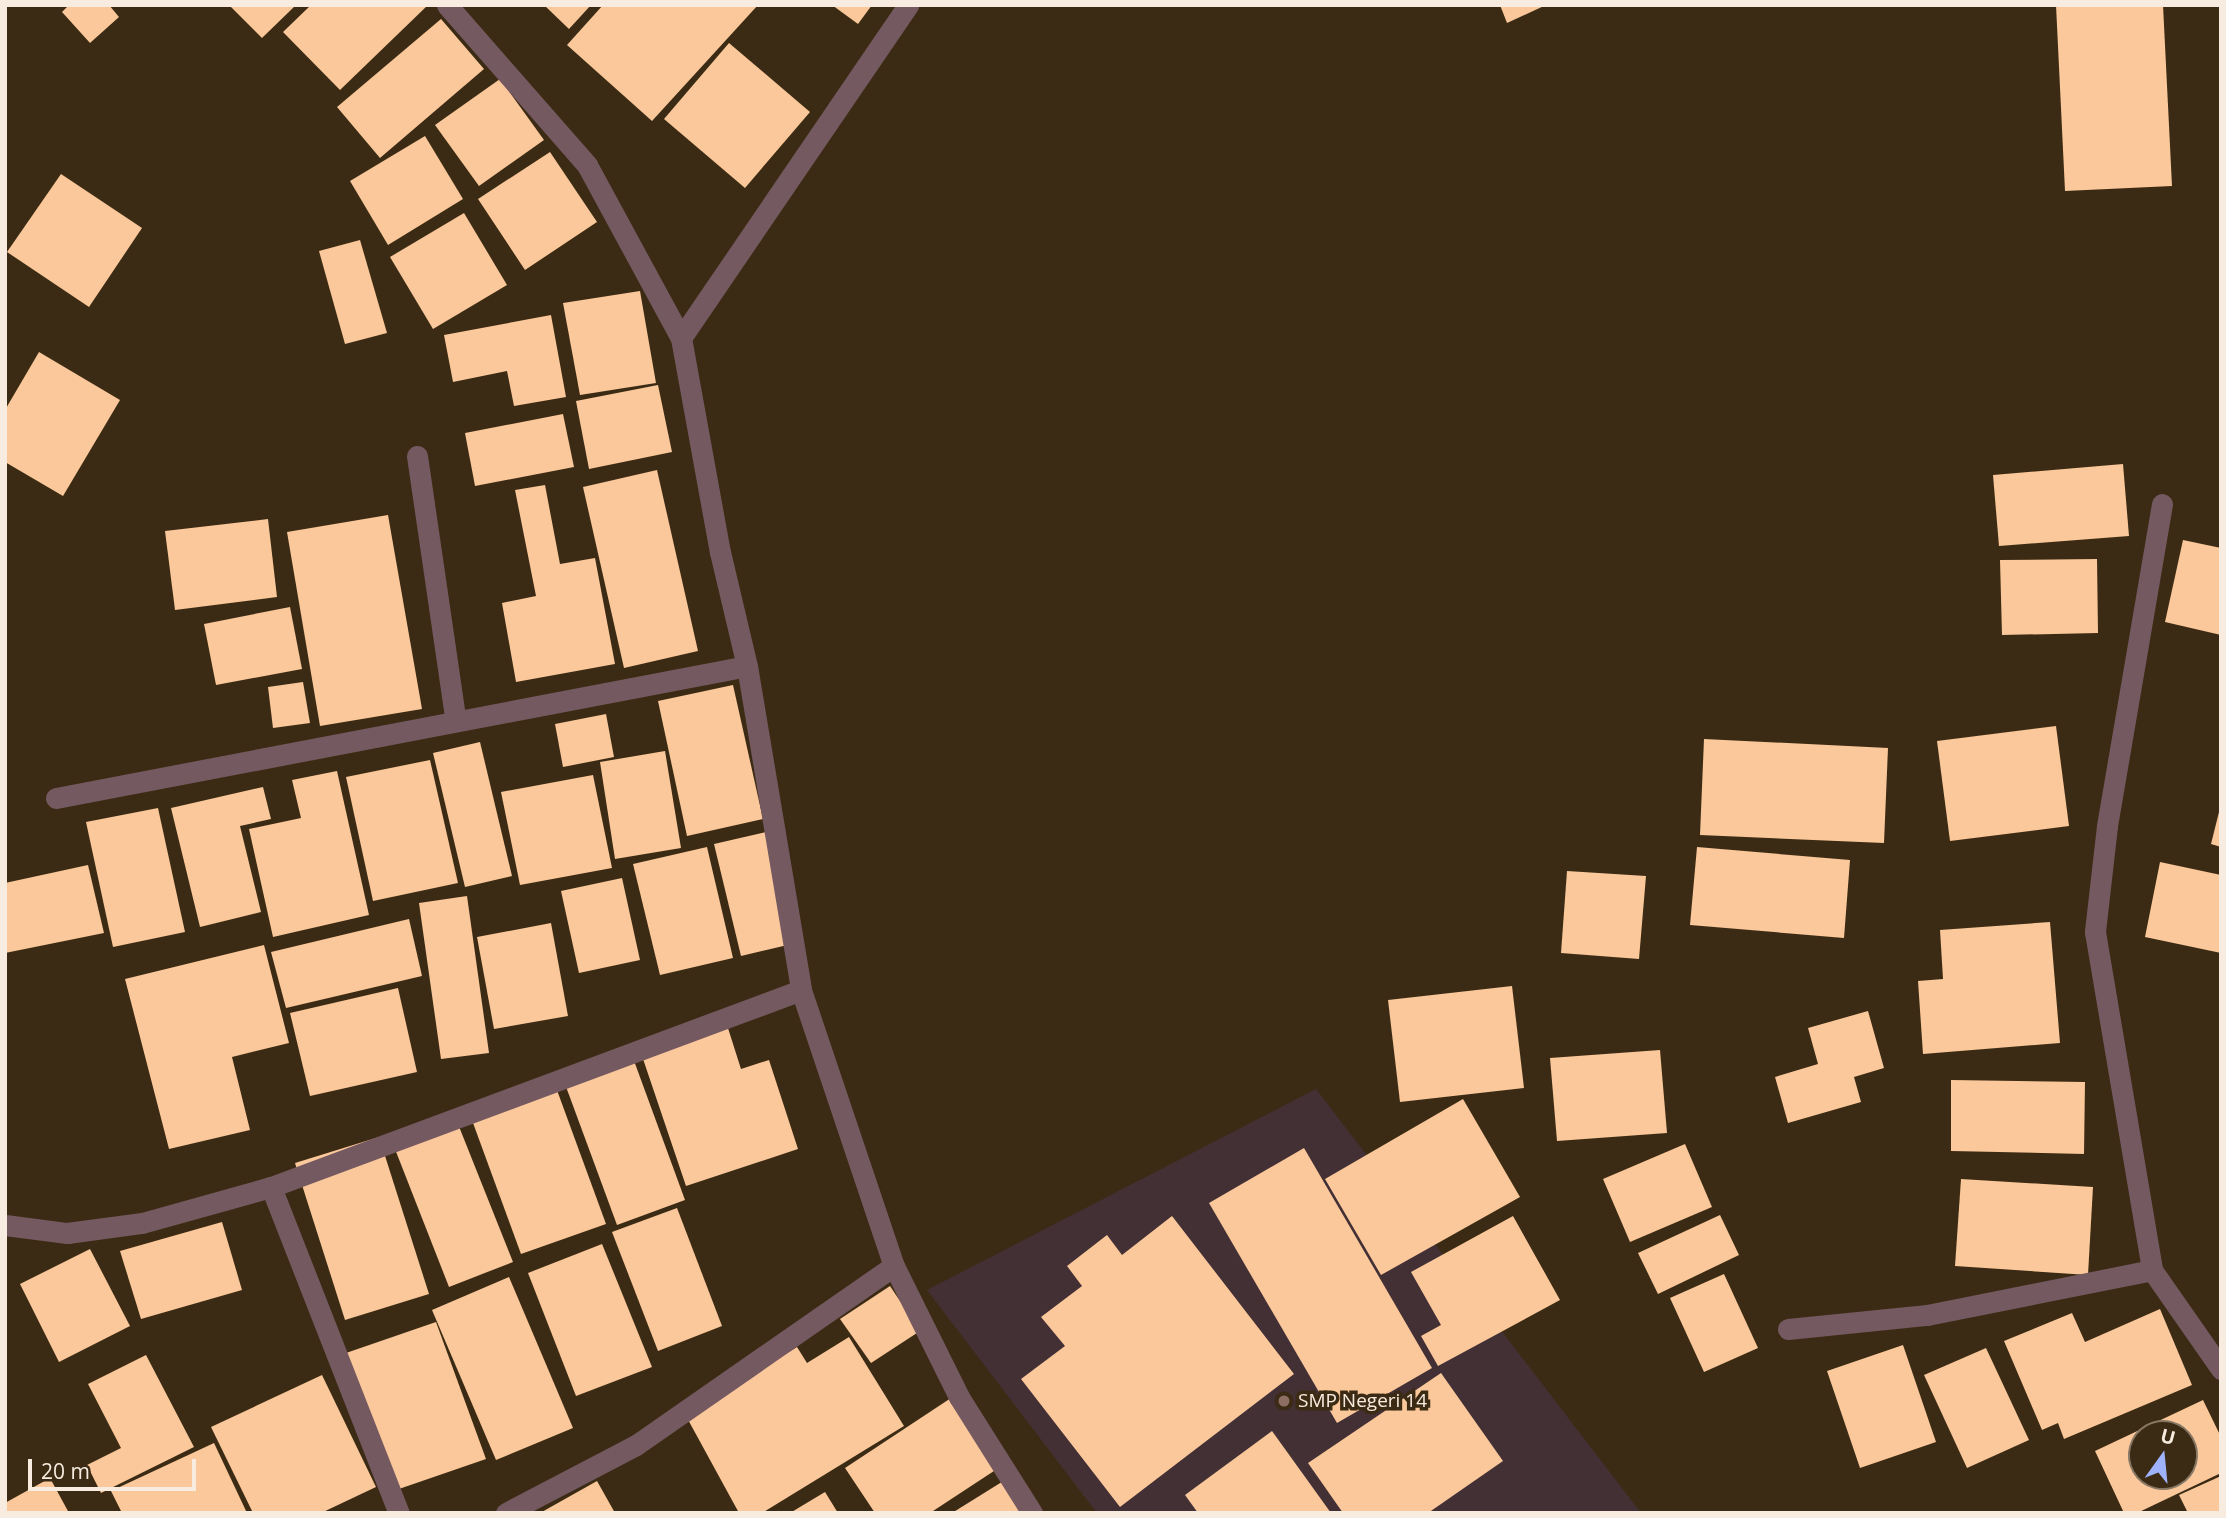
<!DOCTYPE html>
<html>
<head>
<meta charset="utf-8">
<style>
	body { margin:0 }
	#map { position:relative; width:2226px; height:1518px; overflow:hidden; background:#3c2b14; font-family:"Open Sans",sans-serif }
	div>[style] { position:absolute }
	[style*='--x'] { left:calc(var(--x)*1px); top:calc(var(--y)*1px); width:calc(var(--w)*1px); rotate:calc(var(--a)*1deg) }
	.education>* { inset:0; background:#433035 }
	.building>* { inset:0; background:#fac89a }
	.minor>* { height:21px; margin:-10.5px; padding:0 10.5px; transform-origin:10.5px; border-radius:10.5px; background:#755960 }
	.dots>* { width:19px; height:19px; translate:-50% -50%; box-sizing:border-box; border:4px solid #3c2b14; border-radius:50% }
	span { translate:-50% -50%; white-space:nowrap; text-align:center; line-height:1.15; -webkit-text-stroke:7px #3c2b14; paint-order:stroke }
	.poi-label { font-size:19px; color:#f7ecdf }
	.left { translate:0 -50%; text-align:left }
	.frame { position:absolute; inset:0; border:7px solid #f7ecdf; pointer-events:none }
	.north { position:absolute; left:2128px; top:1420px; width:70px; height:70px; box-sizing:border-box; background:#3c2b14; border:2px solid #877865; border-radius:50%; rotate:15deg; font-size:19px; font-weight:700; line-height:28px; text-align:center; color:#f7ecdf }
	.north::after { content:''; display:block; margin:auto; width:24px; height:32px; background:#9fb3fd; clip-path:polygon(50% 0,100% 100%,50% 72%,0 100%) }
	.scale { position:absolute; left:28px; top:1459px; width:168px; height:32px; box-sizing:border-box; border:4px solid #f7ecdf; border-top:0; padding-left:9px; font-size:21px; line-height:24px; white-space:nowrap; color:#f7ecdf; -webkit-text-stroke:5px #3c2b14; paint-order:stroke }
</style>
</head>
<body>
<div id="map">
	<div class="education">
		<div style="clip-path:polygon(1316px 1089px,1641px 1513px,1097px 1513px,927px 1290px)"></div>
	</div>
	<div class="building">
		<div style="clip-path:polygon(69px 5px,109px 5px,119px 17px,90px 43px,62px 12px)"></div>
		<div style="clip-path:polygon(229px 5px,296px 5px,262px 38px)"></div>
		<div style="clip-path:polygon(311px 5px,428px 5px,340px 90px,283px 32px)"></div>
		<div style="clip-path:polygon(544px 5px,591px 5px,569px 29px)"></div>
		<div style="clip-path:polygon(603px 5px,758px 5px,652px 121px,567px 45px)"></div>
		<div style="clip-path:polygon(832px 5px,872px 5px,858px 24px)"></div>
		<div style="clip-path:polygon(1500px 5px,1546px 5px,1507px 23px)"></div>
		<div style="clip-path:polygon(2056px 5px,2163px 5px,2172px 186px,2065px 191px)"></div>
		<div style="clip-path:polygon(441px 19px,484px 69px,380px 158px,337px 107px)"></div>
		<div style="clip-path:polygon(729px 43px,810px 112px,745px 188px,664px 119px)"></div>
		<div style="clip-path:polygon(500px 79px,544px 140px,479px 186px,435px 125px)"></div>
		<div style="clip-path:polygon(425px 136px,463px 199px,388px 245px,350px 181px)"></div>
		<div style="clip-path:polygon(550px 152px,597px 222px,525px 270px,478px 199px)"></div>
		<div style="clip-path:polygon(61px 174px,142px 228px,89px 307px,7px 252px)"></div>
		<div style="clip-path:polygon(464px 213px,507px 285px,433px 329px,390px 257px)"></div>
		<div style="clip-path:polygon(360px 240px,387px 333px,345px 344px,319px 251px)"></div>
		<div style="clip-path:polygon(640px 291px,656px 383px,580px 395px,563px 303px)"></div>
		<div style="clip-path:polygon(551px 315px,566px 397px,514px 406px,507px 371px,453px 382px,444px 335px)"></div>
		<div style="clip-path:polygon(39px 352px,120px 400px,63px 496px,5px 462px,5px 410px)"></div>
		<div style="clip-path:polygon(658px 385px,672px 452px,589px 469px,576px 401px)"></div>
		<div style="clip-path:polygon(563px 414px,574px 467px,475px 486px,465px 433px)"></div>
		<div style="clip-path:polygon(2123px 464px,2129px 536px,1999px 546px,1993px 475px)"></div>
		<div style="clip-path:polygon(657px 470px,698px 651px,624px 668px,583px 487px)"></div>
		<div style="clip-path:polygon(545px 485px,560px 564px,595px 558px,615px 664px,516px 682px,502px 603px,536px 596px,515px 490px)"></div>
		<div style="clip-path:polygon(388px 515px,422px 709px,320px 726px,287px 532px)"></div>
		<div style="clip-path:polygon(268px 519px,277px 597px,175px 610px,165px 531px)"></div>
		<div style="clip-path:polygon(2183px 540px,2221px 548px,2221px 635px,2165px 622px)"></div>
		<div style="clip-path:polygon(2097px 559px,2098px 633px,2002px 635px,2000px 560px)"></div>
		<div style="clip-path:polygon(290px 607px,302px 669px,216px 685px,204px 624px)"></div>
		<div style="clip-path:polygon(303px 682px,310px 723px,273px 728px,268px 687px)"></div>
		<div style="clip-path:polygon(733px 685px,763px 819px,687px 836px,658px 701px)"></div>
		<div style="clip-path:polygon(606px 714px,614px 757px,563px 767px,555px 724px)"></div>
		<div style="clip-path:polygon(2056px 726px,2069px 826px,1950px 841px,1937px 741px)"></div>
		<div style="clip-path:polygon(1704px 739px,1888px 748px,1884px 843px,1700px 835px)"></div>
		<div style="clip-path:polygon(480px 742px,512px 876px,465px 887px,433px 753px)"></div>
		<div style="clip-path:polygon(665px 751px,681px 848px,615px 859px,600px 762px)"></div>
		<div style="clip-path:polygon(430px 760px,458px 883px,373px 901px,346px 777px)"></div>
		<div style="clip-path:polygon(337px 771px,369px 915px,273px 937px,249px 829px,301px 818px,292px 780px)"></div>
		<div style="clip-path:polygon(593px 775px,612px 868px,520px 885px,501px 792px)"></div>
		<div style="clip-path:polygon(263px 787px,271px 819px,240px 826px,261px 912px,200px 927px,171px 808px)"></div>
		<div style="clip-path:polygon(158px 808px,185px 932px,113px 947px,86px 822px)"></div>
		<div style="clip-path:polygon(2220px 808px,2221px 808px,2221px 847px,2211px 844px)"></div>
		<div style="clip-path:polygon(766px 832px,792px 944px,741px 956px,714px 844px)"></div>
		<div style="clip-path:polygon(707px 847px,733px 958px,660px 975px,633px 864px)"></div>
		<div style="clip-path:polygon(1697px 847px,1850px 860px,1844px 938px,1690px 925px)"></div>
		<div style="clip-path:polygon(2160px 862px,2221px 875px,2221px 953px,2145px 937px)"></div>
		<div style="clip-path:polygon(88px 865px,104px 933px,5px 953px,5px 883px)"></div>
		<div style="clip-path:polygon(1567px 871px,1646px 876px,1639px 959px,1561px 953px)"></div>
		<div style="clip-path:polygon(622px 878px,640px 960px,579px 973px,561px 891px)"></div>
		<div style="clip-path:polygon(467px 896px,489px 1053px,441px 1059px,419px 903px)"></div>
		<div style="clip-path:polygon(409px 919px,422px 976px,286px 1008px,271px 952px)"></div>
		<div style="clip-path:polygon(2050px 922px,2060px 1043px,1923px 1054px,1918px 981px,1943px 979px,1940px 930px)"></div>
		<div style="clip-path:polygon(551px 923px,568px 1016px,494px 1029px,477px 937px)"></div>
		<div style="clip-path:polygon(264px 945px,289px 1043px,232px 1057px,250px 1130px,169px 1149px,125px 979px)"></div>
		<div style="clip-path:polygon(1512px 986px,1524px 1088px,1400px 1102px,1388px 1000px)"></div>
		<div style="clip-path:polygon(398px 988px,417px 1072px,310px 1096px,290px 1013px)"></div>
		<div style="clip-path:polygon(1868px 1011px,1884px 1068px,1854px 1077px,1861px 1102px,1788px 1123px,1775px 1077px,1818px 1064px,1808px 1028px)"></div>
		<div style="clip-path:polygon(727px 1025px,741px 1069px,769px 1060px,798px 1149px,686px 1186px,641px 1053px)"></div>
		<div style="clip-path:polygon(1660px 1050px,1667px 1133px,1557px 1141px,1550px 1058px)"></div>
		<div style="clip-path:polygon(633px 1058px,685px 1200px,617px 1225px,565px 1084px)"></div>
		<div style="clip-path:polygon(1951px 1080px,2085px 1082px,2084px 1154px,1951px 1151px)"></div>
		<div style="clip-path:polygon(554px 1082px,606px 1224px,521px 1254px,469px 1112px)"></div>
		<div style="clip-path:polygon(1463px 1099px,1520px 1197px,1381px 1275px,1325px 1179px)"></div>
		<div style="clip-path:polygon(456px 1119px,513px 1262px,449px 1287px,393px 1144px)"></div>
		<div style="clip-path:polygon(379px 1137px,429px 1294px,345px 1320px,295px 1163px)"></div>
		<div style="clip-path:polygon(1685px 1144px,1712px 1207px,1630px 1242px,1603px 1179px)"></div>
		<div style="clip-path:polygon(1304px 1148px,1432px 1368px,1337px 1423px,1209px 1203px)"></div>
		<div style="clip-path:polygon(1961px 1179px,2093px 1187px,2088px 1275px,1955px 1266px)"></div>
		<div style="clip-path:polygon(677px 1208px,722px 1326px,658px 1351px,612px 1232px)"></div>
		<div style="clip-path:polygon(1720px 1215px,1739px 1255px,1658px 1294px,1638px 1253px)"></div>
		<div style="clip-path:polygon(1172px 1216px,1294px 1374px,1120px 1507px,1021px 1379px,1065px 1346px,1041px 1317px,1082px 1286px,1067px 1266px,1107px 1235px,1122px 1255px)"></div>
		<div style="clip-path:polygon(1513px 1216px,1560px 1300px,1438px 1366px,1421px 1336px,1441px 1325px,1411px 1272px)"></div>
		<div style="clip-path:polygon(222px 1222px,242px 1290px,141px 1319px,120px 1251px)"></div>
		<div style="clip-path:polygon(602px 1244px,652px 1367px,576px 1396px,528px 1273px)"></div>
		<div style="clip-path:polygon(90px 1249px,130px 1326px,59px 1362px,20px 1284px)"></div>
		<div style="clip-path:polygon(1724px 1274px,1758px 1348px,1704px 1372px,1670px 1298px)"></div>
		<div style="clip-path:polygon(509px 1277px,573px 1428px,496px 1460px,432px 1310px)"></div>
		<div style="clip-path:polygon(890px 1286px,920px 1331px,871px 1363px,840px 1319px)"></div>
		<div style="clip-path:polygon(2160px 1309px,2192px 1385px,2064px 1439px,2058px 1423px,2042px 1430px,2004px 1341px,2072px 1313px,2085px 1342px)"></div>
		<div style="clip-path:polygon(436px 1322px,486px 1459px,396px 1490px,346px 1353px)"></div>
		<div style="clip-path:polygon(849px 1337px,904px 1426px,762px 1513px,739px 1513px,686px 1416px,797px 1347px,807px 1363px)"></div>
		<div style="clip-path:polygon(1903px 1345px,1936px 1442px,1860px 1468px,1827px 1371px)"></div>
		<div style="clip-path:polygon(1986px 1348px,2029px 1440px,1967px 1468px,1924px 1375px)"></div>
		<div style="clip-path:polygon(146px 1355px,194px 1447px,101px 1493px,87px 1465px,121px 1448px,88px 1384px)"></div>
		<div style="clip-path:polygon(1441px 1373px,1503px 1461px,1428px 1513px,1343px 1513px,1308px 1463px)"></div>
		<div style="clip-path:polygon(322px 1375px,376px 1487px,321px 1513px,253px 1513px,211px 1427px)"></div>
		<div style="clip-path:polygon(951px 1398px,997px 1469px,930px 1513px,875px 1513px,845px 1468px)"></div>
		<div style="clip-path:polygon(evenodd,2203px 1400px,2221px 1437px,2221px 1473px,2137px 1513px,2124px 1513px,2095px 1451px,2203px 1400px,2142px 1434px,2184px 1434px,2184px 1476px,2142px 1476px,2142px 1434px)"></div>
		<div style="clip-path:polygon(1272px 1431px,1331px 1513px,1198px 1513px,1185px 1495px)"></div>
		<div style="clip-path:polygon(214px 1443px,247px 1513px,122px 1513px,111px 1491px)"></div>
		<div style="clip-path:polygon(2221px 1476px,2221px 1513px,2188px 1513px,2179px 1495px)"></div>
		<div style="clip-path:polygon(50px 1478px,69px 1513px,5px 1513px,5px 1503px)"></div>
		<div style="clip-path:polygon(1005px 1480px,1026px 1513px,952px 1513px)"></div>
		<div style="clip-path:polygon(597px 1481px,615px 1513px,540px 1513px)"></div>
		<div style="clip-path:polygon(825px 1492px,838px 1513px,790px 1513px)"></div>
	</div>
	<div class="minor">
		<div style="--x:447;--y:5;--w:213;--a:48.8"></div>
		<div style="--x:587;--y:165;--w:197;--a:61.5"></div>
		<div style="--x:681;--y:338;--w:218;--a:79.7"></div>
		<div style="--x:720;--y:552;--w:117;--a:76.7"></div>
		<div style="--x:747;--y:666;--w:328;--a:80.5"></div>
		<div style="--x:801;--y:990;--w:291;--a:71.4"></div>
		<div style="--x:894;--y:1266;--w:146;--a:63.6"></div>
		<div style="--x:959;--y:1397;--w:137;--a:57.8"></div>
		<div style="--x:681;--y:338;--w:403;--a:-55.7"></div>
		<div style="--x:417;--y:456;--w:265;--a:81.7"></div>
		<div style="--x:2162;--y:504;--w:327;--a:99.7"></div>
		<div style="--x:2107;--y:826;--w:107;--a:96.5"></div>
		<div style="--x:2095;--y:932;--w:343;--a:80.4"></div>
		<div style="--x:2152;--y:1270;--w:121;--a:55.1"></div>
		<div style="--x:56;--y:798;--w:703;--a:-10.81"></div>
		<div style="--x:271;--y:1187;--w:350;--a:68.6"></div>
		<div style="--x:5;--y:1225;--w:63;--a:7.4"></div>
		<div style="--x:67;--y:1233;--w:76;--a:-7.6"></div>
		<div style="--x:142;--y:1223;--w:134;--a:-15.6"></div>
		<div style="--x:271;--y:1187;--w:565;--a:-20.39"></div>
		<div style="--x:1788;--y:1329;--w:140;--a:-5.8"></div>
		<div style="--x:1927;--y:1315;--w:229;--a:-11.3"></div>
		<div style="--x:506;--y:1513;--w:147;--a:-27.6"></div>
		<div style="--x:636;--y:1445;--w:314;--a:-34.8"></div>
	</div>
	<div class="dots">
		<div style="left:1284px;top:1401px;background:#8d6e63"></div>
	</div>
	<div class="poi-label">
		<span class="left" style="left:1298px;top:1401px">SMP Negeri 14</span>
	</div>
	<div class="frame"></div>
	<div class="north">U</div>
	<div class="scale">20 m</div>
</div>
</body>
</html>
